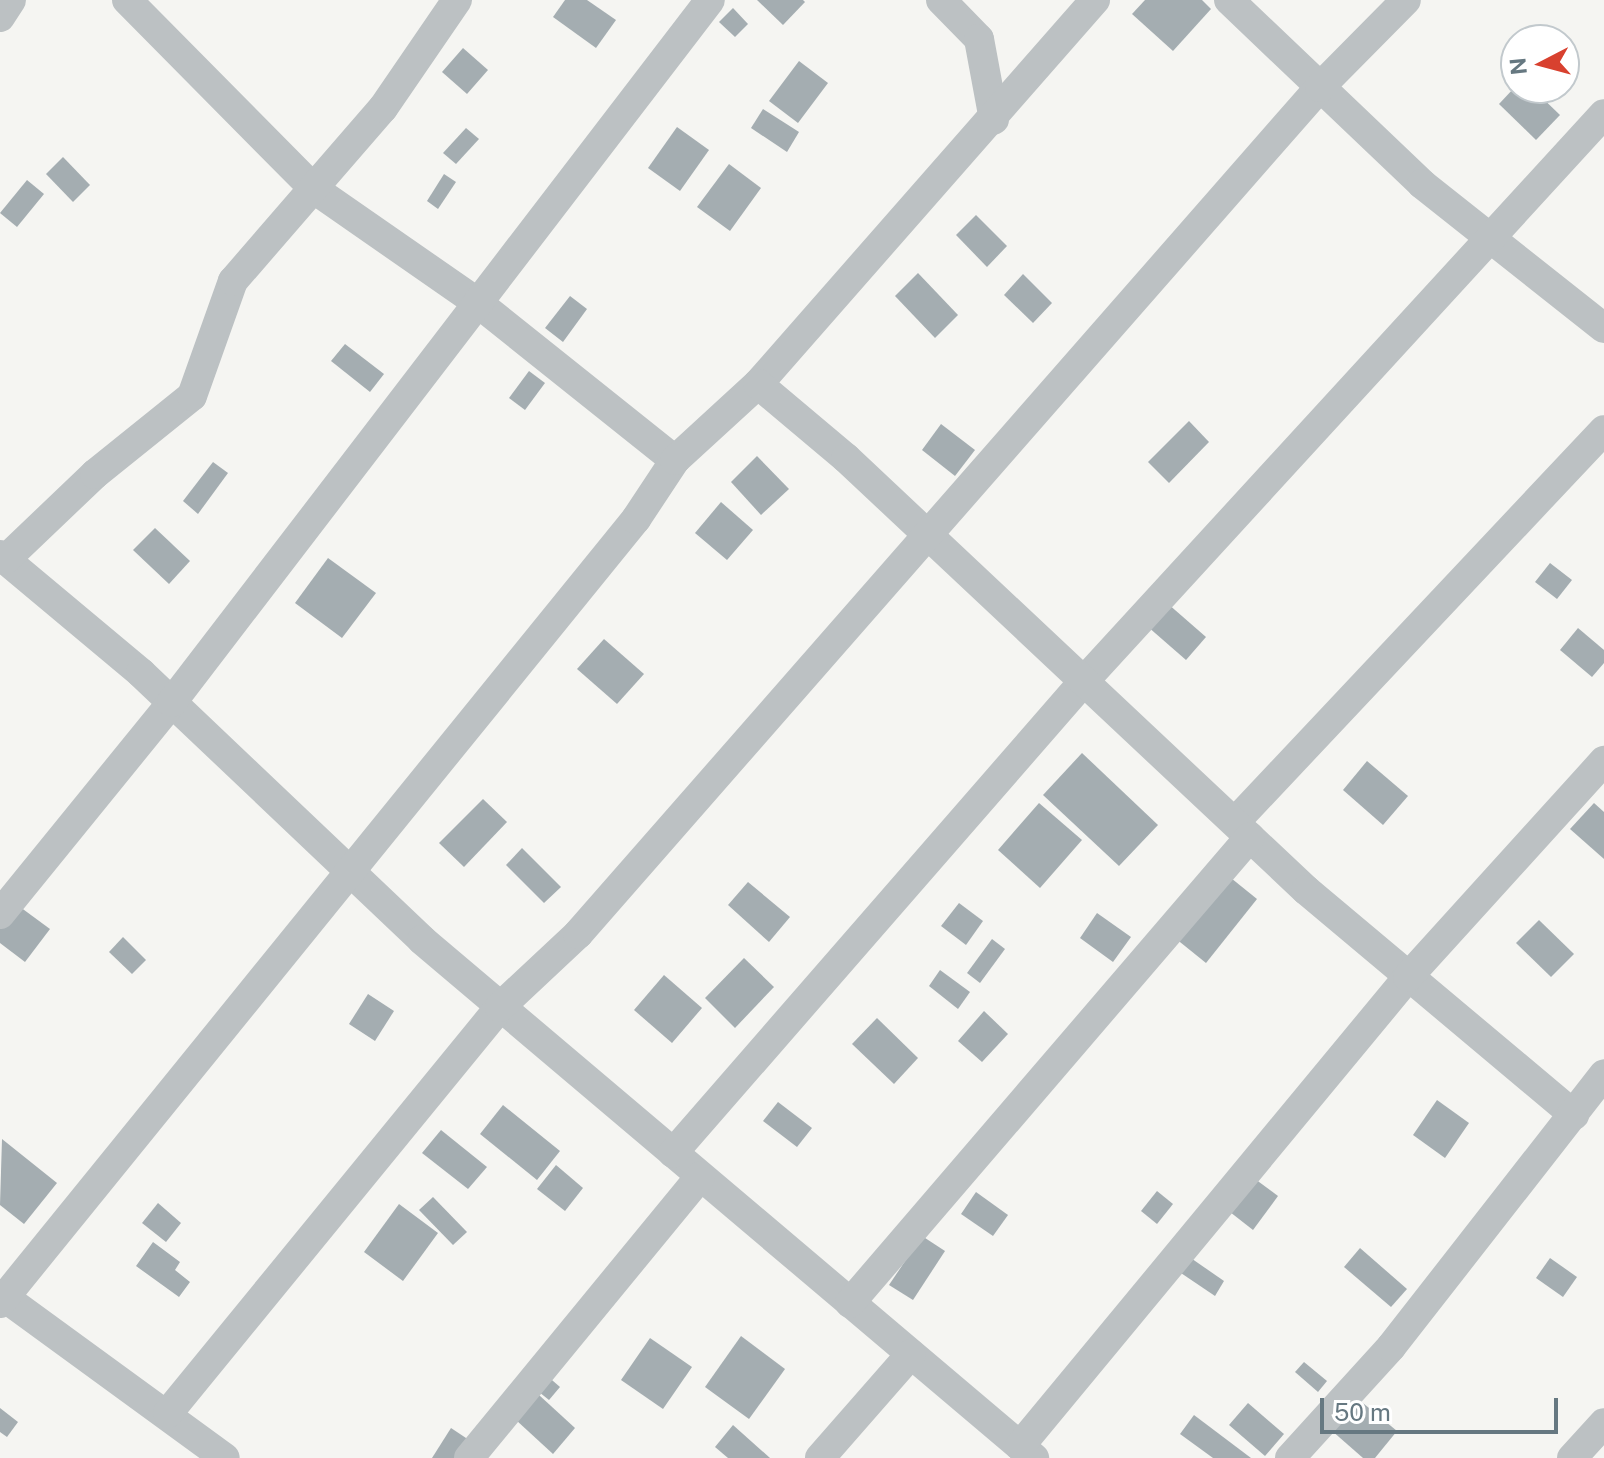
<!DOCTYPE html>
<html>
<head>
<meta charset="utf-8">
<style>
	body { margin:0 }
	#map { position:relative; width:1604px; height:1458px; overflow:hidden; background:#f5f5f2; font-family:"Public Sans",sans-serif }
	div>[style] { position:absolute }
	[style*='--x'] { left:calc(var(--x)*1px); top:calc(var(--y)*1px); width:calc(var(--w)*1px); rotate:calc(var(--a)*1deg) }
	.building>* { inset:0; background:#a4adb1 }
	.street>* { height:30px; margin:-15px; padding:0 15px; transform-origin:15px; border-radius:15px; background:#bcc1c3 }
	span { translate:-50% -50%; white-space:nowrap; text-align:center; line-height:1.15; -webkit-text-stroke:8px #fff; paint-order:stroke }
	.north { position:absolute; left:1500px; top:24px; width:80px; height:80px; box-sizing:border-box; background:#fff; border:2px solid #c2c9cd; border-radius:50%; rotate:264deg; font-size:22px; font-weight:700; line-height:32px; text-align:center; color:#667881 }
	.north::after { content:''; display:block; margin:auto; width:28px; height:36px; background:#d8412f; clip-path:polygon(50% 0,100% 100%,50% 72%,0 100%) }
	.scale { position:absolute; left:1320px; top:1398px; width:238px; height:36px; box-sizing:border-box; border:4px solid #667881; border-top:0; padding-left:10px; font-size:24px; line-height:28px; white-space:nowrap; color:#667881; -webkit-text-stroke:6px #fff; paint-order:stroke }
</style>
</head>
<body>
<div id="map">
	<div class="building">
		<div style="clip-path:polygon(565px 0,587px 0,616px 20px,596px 48px,553px 17px)"></div>
		<div style="clip-path:polygon(757px 0,803px 0,805px 2px,783px 25px)"></div>
		<div style="clip-path:polygon(1145px 0,1202px 0,1211px 9px,1173px 51px,1132px 14px)"></div>
		<div style="clip-path:polygon(733px 8px,748px 24px,735px 37px,719px 22px)"></div>
		<div style="clip-path:polygon(463px 48px,488px 70px,467px 94px,442px 72px)"></div>
		<div style="clip-path:polygon(799px 61px,828px 83px,798px 123px,769px 101px)"></div>
		<div style="clip-path:polygon(1514px 88px,1532px 88px,1560px 115px,1536px 140px,1499px 104px)"></div>
		<div style="clip-path:polygon(763px 109px,799px 132px,787px 152px,751px 128px)"></div>
		<div style="clip-path:polygon(677px 127px,709px 150px,680px 191px,648px 168px)"></div>
		<div style="clip-path:polygon(466px 128px,479px 139px,456px 164px,443px 153px)"></div>
		<div style="clip-path:polygon(63px 157px,90px 185px,73px 202px,46px 174px)"></div>
		<div style="clip-path:polygon(729px 164px,761px 188px,730px 231px,697px 207px)"></div>
		<div style="clip-path:polygon(444px 174px,456px 182px,438px 209px,427px 201px)"></div>
		<div style="clip-path:polygon(27px 180px,44px 194px,17px 227px,0 213px)"></div>
		<div style="clip-path:polygon(976px 215px,1007px 246px,987px 267px,956px 235px)"></div>
		<div style="clip-path:polygon(918px 273px,958px 315px,935px 338px,895px 296px)"></div>
		<div style="clip-path:polygon(1023px 274px,1052px 303px,1033px 323px,1004px 295px)"></div>
		<div style="clip-path:polygon(570px 296px,587px 309px,563px 342px,545px 328px)"></div>
		<div style="clip-path:polygon(345px 344px,384px 374px,370px 392px,331px 361px)"></div>
		<div style="clip-path:polygon(529px 371px,545px 383px,525px 410px,509px 398px)"></div>
		<div style="clip-path:polygon(1189px 421px,1209px 442px,1169px 483px,1148px 462px)"></div>
		<div style="clip-path:polygon(941px 424px,975px 450px,955px 476px,922px 450px)"></div>
		<div style="clip-path:polygon(757px 456px,789px 489px,761px 515px,731px 482px)"></div>
		<div style="clip-path:polygon(213px 462px,228px 473px,198px 514px,183px 501px)"></div>
		<div style="clip-path:polygon(721px 502px,753px 530px,727px 560px,695px 533px)"></div>
		<div style="clip-path:polygon(155px 528px,190px 561px,169px 584px,133px 550px)"></div>
		<div style="clip-path:polygon(328px 558px,376px 593px,342px 638px,295px 603px)"></div>
		<div style="clip-path:polygon(1550px 563px,1572px 580px,1557px 599px,1535px 582px)"></div>
		<div style="clip-path:polygon(1167px 603px,1206px 637px,1186px 660px,1147px 626px)"></div>
		<div style="clip-path:polygon(1578px 628px,1604px 650px,1604px 663px,1592px 677px,1560px 650px)"></div>
		<div style="clip-path:polygon(604px 639px,644px 674px,617px 704px,577px 669px)"></div>
		<div style="clip-path:polygon(1082px 753px,1158px 825px,1119px 866px,1043px 795px)"></div>
		<div style="clip-path:polygon(1367px 761px,1408px 796px,1383px 825px,1343px 790px)"></div>
		<div style="clip-path:polygon(483px 799px,507px 822px,464px 867px,439px 843px)"></div>
		<div style="clip-path:polygon(1039px 803px,1082px 840px,1040px 888px,998px 850px)"></div>
		<div style="clip-path:polygon(1594px 803px,1604px 812px,1604px 859px,1570px 829px)"></div>
		<div style="clip-path:polygon(522px 848px,561px 887px,544px 903px,506px 865px)"></div>
		<div style="clip-path:polygon(1226px 874px,1257px 899px,1206px 963px,1175px 938px)"></div>
		<div style="clip-path:polygon(748px 882px,790px 917px,769px 942px,728px 905px)"></div>
		<div style="clip-path:polygon(959px 903px,983px 921px,966px 945px,941px 926px)"></div>
		<div style="clip-path:polygon(16px 904px,50px 929px,25px 962px,0 943px,0 925px)"></div>
		<div style="clip-path:polygon(1097px 913px,1131px 937px,1113px 962px,1080px 938px)"></div>
		<div style="clip-path:polygon(1539px 920px,1574px 954px,1551px 977px,1516px 943px)"></div>
		<div style="clip-path:polygon(123px 937px,146px 960px,132px 974px,109px 952px)"></div>
		<div style="clip-path:polygon(992px 939px,1005px 949px,980px 983px,967px 973px)"></div>
		<div style="clip-path:polygon(744px 958px,774px 987px,735px 1028px,705px 998px)"></div>
		<div style="clip-path:polygon(940px 970px,970px 992px,958px 1009px,929px 986px)"></div>
		<div style="clip-path:polygon(664px 975px,702px 1008px,672px 1043px,634px 1010px)"></div>
		<div style="clip-path:polygon(368px 994px,394px 1011px,375px 1041px,349px 1024px)"></div>
		<div style="clip-path:polygon(984px 1011px,1008px 1034px,982px 1062px,958px 1041px)"></div>
		<div style="clip-path:polygon(877px 1018px,918px 1058px,894px 1084px,852px 1044px)"></div>
		<div style="clip-path:polygon(1437px 1100px,1469px 1123px,1445px 1158px,1413px 1135px)"></div>
		<div style="clip-path:polygon(778px 1102px,812px 1128px,797px 1147px,763px 1121px)"></div>
		<div style="clip-path:polygon(503px 1105px,560px 1151px,537px 1180px,480px 1134px)"></div>
		<div style="clip-path:polygon(441px 1130px,487px 1167px,468px 1189px,422px 1153px)"></div>
		<div style="clip-path:polygon(2px 1139px,57px 1183px,24px 1224px,0 1205px)"></div>
		<div style="clip-path:polygon(556px 1165px,583px 1188px,565px 1211px,537px 1189px)"></div>
		<div style="clip-path:polygon(1255px 1179px,1278px 1196px,1253px 1230px,1230px 1212px)"></div>
		<div style="clip-path:polygon(1157px 1191px,1173px 1204px,1157px 1224px,1141px 1211px)"></div>
		<div style="clip-path:polygon(976px 1192px,1008px 1215px,993px 1236px,961px 1214px)"></div>
		<div style="clip-path:polygon(433px 1197px,467px 1232px,453px 1245px,419px 1210px)"></div>
		<div style="clip-path:polygon(158px 1203px,181px 1223px,166px 1242px,142px 1223px)"></div>
		<div style="clip-path:polygon(399px 1204px,438px 1233px,403px 1281px,364px 1252px)"></div>
		<div style="clip-path:polygon(922px 1236px,945px 1251px,913px 1300px,889px 1285px)"></div>
		<div style="clip-path:polygon(153px 1242px,180px 1262px,175px 1270px,190px 1282px,179px 1297px,136px 1266px)"></div>
		<div style="clip-path:polygon(1360px 1248px,1407px 1289px,1391px 1307px,1344px 1267px)"></div>
		<div style="clip-path:polygon(1185px 1254px,1224px 1281px,1215px 1296px,1175px 1269px)"></div>
		<div style="clip-path:polygon(1550px 1258px,1577px 1277px,1563px 1297px,1536px 1278px)"></div>
		<div style="clip-path:polygon(741px 1336px,785px 1369px,749px 1419px,705px 1387px)"></div>
		<div style="clip-path:polygon(650px 1338px,692px 1367px,663px 1409px,621px 1380px)"></div>
		<div style="clip-path:polygon(1304px 1362px,1327px 1381px,1318px 1392px,1295px 1372px)"></div>
		<div style="clip-path:polygon(545px 1374px,560px 1387px,549px 1400px,534px 1388px)"></div>
		<div style="clip-path:polygon(539px 1395px,575px 1428px,553px 1454px,516px 1420px)"></div>
		<div style="clip-path:polygon(1358px 1399px,1397px 1431px,1375px 1458px,1363px 1458px,1331px 1430px)"></div>
		<div style="clip-path:polygon(1248px 1403px,1284px 1434px,1265px 1456px,1229px 1425px)"></div>
		<div style="clip-path:polygon(0 1408px,18px 1422px,7px 1437px,0 1432px)"></div>
		<div style="clip-path:polygon(1194px 1415px,1251px 1458px,1213px 1458px,1180px 1434px)"></div>
		<div style="clip-path:polygon(733px 1425px,770px 1458px,728px 1458px,715px 1447px)"></div>
		<div style="clip-path:polygon(451px 1428px,469px 1440px,457px 1458px,432px 1458px)"></div>
	</div>
	<div class="street">
		<div style="--x:127;--y:0;--w:266;--a:45.3"></div>
		<div style="--x:314;--y:189;--w:200;--a:34.8"></div>
		<div style="--x:478;--y:303;--w:252;--a:38.6"></div>
		<div style="--x:941;--y:0;--w:54;--a:45.7"></div>
		<div style="--x:979;--y:39;--w:82;--a:79.5"></div>
		<div style="--x:1229;--y:0;--w:267;--a:43.6"></div>
		<div style="--x:1422;--y:184;--w:232;--a:38.4"></div>
		<div style="--x:0;--y:17;--w:20;--a:-57"></div>
		<div style="--x:758;--y:384;--w:511;--a:-48.73"></div>
		<div style="--x:0;--y:555;--w:184;--a:39.9"></div>
		<div style="--x:141;--y:673;--w:388;--a:43.5"></div>
		<div style="--x:422;--y:940;--w:802;--a:40.24"></div>
		<div style="--x:5;--y:560;--w:124;--a:-43.7"></div>
		<div style="--x:95;--y:474;--w:124;--a:-38.8"></div>
		<div style="--x:192;--y:396;--w:122;--a:-70.4"></div>
		<div style="--x:233;--y:281;--w:229;--a:-49.1"></div>
		<div style="--x:383;--y:108;--w:131;--a:-55.6"></div>
		<div style="--x:1235;--y:822;--w:538;--a:-46.73"></div>
		<div style="--x:0;--y:914;--w:273;--a:-50.9"></div>
		<div style="--x:172;--y:702;--w:884;--a:-52.53"></div>
		<div style="--x:673;--y:1153;--w:626;--a:-48.95"></div>
		<div style="--x:1084;--y:681;--w:769;--a:-47.48"></div>
		<div style="--x:0;--y:1294;--w:278;--a:36.1"></div>
		<div style="--x:0;--y:1303;--w:1010;--a:-50.95"></div>
		<div style="--x:636;--y:519;--w:71;--a:-56.5"></div>
		<div style="--x:675;--y:460;--w:113;--a:-42.5"></div>
		<div style="--x:758;--y:384;--w:115;--a:40.1"></div>
		<div style="--x:846;--y:458;--w:631;--a:43.2"></div>
		<div style="--x:1306;--y:890;--w:350;--a:40"></div>
		<div style="--x:850;--y:1303;--w:614;--a:-49.36"></div>
		<div style="--x:168;--y:1413;--w:524;--a:-50.73"></div>
		<div style="--x:500;--y:1007;--w:107;--a:-43.1"></div>
		<div style="--x:578;--y:934;--w:1126;--a:-48.78"></div>
		<div style="--x:1320;--y:87;--w:122;--a:-45.3"></div>
		<div style="--x:1020;--y:1446;--w:609;--a:-50.4"></div>
		<div style="--x:1408;--y:977;--w:292;--a:-47.8"></div>
		<div style="--x:469;--y:1458;--w:364;--a:-50.6"></div>
		<div style="--x:820;--y:1458;--w:138;--a:-48.8"></div>
		<div style="--x:1290;--y:1458;--w:150;--a:-47.7"></div>
		<div style="--x:1391;--y:1347;--w:346;--a:-52"></div>
		<div style="--x:1572;--y:1458;--w:47;--a:-47.6"></div>
	</div>
	<div class="north">N</div>
	<div class="scale">50 m</div>
</div>
</body>
</html>
